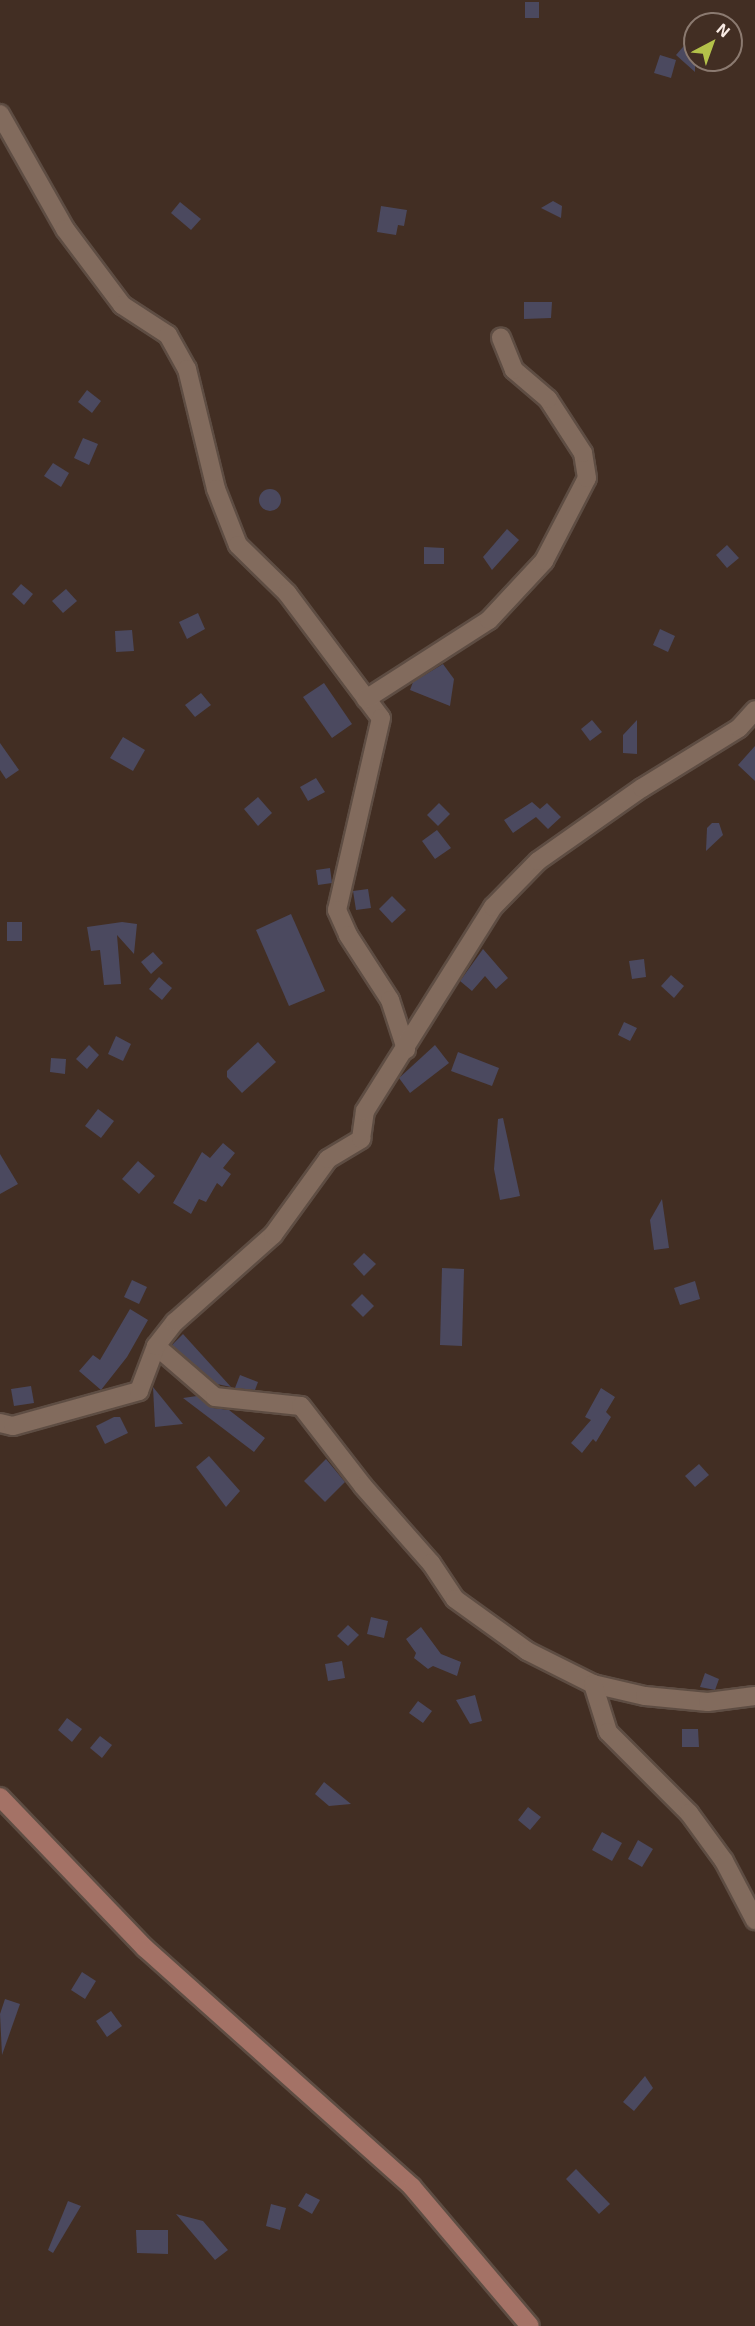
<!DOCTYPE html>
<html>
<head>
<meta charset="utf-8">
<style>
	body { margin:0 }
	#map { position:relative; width:755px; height:2326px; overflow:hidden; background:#422e23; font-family:"Exo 2",sans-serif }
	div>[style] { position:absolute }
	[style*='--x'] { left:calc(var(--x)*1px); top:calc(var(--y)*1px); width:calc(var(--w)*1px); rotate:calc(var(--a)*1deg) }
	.building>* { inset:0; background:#4b495f }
	.round { border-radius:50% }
	.roads { filter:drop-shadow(2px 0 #5e4d43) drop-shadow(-2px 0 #5e4d43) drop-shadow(0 2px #5e4d43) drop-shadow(0 -2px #5e4d43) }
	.street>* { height:18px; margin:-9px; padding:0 9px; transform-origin:9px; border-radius:9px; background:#826b5d }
	.secondary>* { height:18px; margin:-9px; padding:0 9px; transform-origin:9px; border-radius:9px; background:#a47266 }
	span { translate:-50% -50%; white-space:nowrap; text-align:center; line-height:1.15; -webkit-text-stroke:5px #422e23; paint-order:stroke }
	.north { position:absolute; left:683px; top:12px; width:60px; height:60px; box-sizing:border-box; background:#422e23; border:2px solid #8b7a70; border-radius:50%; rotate:41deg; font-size:16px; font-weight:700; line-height:24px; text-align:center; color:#f9ebe4 }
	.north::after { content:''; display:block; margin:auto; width:21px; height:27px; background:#b4c24a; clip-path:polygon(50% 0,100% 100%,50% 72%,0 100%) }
</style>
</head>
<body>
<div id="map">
	<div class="building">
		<div style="clip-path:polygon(525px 2px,539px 2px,539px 18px,525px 18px)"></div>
		<div style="clip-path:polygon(695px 33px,695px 72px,676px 55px)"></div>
		<div style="clip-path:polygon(660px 55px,676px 60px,671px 78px,654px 73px)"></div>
		<div style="clip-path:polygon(553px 201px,562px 206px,561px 218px,541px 208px)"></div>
		<div style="clip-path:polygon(180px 202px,201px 219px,191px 230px,171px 213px)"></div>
		<div style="clip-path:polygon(381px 206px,407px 210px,404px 226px,398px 225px,396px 235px,377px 232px)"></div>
		<div style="clip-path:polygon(524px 302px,552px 302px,551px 318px,524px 319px)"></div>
		<div style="clip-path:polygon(87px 390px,101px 401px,92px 413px,78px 402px)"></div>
		<div style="clip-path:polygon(83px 438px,98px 444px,89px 465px,74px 458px)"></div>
		<div style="clip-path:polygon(53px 463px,69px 473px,61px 487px,44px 476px)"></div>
		<div class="round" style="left:259px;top:489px;width:22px;height:22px"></div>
		<div style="clip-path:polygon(507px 529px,519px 540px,492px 570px,483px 557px)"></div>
		<div style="clip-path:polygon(727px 545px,739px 558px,727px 568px,716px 555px)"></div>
		<div style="clip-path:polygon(424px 547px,444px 548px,444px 564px,424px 564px)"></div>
		<div style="clip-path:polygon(21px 584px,33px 594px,24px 605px,12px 594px)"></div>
		<div style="clip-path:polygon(66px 589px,77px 601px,63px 613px,52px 601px)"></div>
		<div style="clip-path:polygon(198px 613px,205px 629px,187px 639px,179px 622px)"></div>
		<div style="clip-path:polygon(660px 629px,675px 636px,668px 652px,653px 645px)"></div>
		<div style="clip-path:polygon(132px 630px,134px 651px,116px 652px,115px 631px)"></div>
		<div style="clip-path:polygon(443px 664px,454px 679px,450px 706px,410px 690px,413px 682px)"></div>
		<div style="clip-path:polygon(324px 683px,352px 724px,332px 738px,303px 697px)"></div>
		<div style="clip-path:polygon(201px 693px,211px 705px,195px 717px,185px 705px)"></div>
		<div style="clip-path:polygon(592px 720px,602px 732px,590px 741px,581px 729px)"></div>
		<div style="clip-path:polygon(637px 720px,637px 754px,623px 753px,623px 735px)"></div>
		<div style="clip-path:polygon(123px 737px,145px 750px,133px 771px,110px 758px)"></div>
		<div style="clip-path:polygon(0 743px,19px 770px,6px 779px,0 770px)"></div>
		<div style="clip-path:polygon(755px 746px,755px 781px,738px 765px)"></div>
		<div style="clip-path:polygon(316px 778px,325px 792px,308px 801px,300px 787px)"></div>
		<div style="clip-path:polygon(258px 797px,272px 813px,258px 826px,244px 809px)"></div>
		<div style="clip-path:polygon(532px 802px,540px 809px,547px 803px,561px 817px,548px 829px,536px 817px,513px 833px,504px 820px)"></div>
		<div style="clip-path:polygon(439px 803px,450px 814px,438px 826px,427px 815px)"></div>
		<div style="clip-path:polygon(712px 823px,719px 823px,723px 835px,706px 851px,707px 828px)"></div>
		<div style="clip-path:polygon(437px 830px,451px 848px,435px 859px,422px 841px)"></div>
		<div style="clip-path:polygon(330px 868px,332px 883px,318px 885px,316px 870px)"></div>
		<div style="clip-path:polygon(368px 889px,371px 908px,356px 910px,353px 891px)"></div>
		<div style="clip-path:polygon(392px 896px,406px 910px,392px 923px,379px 909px)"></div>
		<div style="clip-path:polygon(291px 914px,325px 991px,289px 1006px,256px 930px)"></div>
		<div style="clip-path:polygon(7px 922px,22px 922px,22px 941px,7px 941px)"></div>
		<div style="clip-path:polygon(122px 922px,137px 924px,134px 954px,117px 935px,121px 984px,104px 985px,100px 950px,91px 951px,87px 927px)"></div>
		<div style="clip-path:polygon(483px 949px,508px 978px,496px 989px,485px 976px,472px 991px,460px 981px)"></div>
		<div style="clip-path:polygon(153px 952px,163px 963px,151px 974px,141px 962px)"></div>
		<div style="clip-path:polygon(644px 959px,646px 977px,632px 979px,629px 961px)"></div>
		<div style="clip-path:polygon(671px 975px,684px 986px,674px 998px,661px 986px)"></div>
		<div style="clip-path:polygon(159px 977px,172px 988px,162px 1000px,149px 989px)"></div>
		<div style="clip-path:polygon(624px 1022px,637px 1028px,630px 1041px,618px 1035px)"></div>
		<div style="clip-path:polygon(116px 1036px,131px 1044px,123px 1061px,108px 1054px)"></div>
		<div style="clip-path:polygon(258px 1042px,276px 1062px,242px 1093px,227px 1077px,227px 1071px)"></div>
		<div style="clip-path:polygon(89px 1045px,99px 1055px,87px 1069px,76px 1059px)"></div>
		<div style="clip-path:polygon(435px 1045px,449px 1063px,410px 1093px,399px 1078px)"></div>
		<div style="clip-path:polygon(458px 1052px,499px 1068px,492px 1086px,451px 1071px)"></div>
		<div style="clip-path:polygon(51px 1058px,66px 1059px,65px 1074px,50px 1072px)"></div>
		<div style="clip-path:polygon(98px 1109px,114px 1121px,101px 1138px,85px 1126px)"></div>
		<div style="clip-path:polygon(503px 1118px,520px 1196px,500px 1200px,494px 1169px,498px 1119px)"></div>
		<div style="clip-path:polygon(223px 1143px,235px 1153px,223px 1168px,231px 1174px,222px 1187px,217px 1183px,206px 1202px,199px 1199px,191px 1214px,173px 1203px,202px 1152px,210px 1158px)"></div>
		<div style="clip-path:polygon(0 1154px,18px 1184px,0 1194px)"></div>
		<div style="clip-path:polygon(138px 1161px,155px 1176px,139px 1194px,122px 1179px)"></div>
		<div style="clip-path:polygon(662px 1199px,669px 1248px,654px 1250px,650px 1220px)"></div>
		<div style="clip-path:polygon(364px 1253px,376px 1264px,364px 1276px,353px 1264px)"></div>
		<div style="clip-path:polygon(442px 1268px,464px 1269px,462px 1346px,440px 1345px)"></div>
		<div style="clip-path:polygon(132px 1280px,147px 1287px,139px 1304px,124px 1297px)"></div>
		<div style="clip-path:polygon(695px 1281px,700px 1299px,680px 1305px,674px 1288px)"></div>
		<div style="clip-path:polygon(362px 1294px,374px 1306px,363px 1317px,351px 1305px)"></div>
		<div style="clip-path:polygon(130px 1309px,148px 1320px,127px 1357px,101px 1390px,79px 1371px,93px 1355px,100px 1360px)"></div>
		<div style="clip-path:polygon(183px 1334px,231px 1387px,217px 1384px,172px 1345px)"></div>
		<div style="clip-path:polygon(240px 1375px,258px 1382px,255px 1390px,235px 1388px)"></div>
		<div style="clip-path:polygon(31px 1386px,34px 1403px,14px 1406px,11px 1389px)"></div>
		<div style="clip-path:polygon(153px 1387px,183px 1424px,155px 1427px)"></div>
		<div style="clip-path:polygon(601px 1388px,615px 1397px,606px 1412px,611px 1417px,596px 1442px,593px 1439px,582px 1453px,571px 1443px,591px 1420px,585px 1417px)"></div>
		<div style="clip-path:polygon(197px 1396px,213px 1408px,229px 1410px,265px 1438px,254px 1452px,183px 1398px)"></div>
		<div style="clip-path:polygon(114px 1417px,120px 1417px,128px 1433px,105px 1444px,96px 1426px)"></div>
		<div style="clip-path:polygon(209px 1456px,240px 1491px,226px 1507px,196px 1467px)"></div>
		<div style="clip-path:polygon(326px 1459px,345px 1482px,325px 1502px,304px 1481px)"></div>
		<div style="clip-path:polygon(699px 1464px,709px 1475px,695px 1487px,685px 1476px)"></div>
		<div style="clip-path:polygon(371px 1617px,388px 1621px,384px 1638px,367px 1634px)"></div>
		<div style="clip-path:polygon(348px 1625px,359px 1635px,348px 1646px,337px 1636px)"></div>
		<div style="clip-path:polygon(421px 1627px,441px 1654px,461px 1662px,457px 1676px,433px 1666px,428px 1669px,414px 1658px,416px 1653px,406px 1639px)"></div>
		<div style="clip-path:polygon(342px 1661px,345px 1678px,328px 1681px,325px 1664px)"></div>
		<div style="clip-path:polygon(705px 1673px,719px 1679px,715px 1690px,700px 1687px)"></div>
		<div style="clip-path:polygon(475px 1695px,482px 1721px,470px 1724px,456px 1700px)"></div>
		<div style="clip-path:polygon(418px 1701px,432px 1711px,423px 1723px,409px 1713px)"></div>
		<div style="clip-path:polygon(67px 1718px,82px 1729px,72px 1742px,58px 1730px)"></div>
		<div style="clip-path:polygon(682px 1729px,698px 1729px,699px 1747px,682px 1747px)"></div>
		<div style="clip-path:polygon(100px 1736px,112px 1745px,102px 1758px,90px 1748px)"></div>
		<div style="clip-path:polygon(324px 1782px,351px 1804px,329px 1806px,315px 1794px)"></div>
		<div style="clip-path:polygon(528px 1807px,541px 1817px,530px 1830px,518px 1820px)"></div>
		<div style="clip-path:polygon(602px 1832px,622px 1843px,612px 1861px,592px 1850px)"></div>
		<div style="clip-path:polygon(638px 1840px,653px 1849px,642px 1867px,628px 1859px)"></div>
		<div style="clip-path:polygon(82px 1972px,96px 1981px,85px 1999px,71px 1990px)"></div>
		<div style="clip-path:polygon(5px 1999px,20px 2004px,2px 2055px,0 2014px)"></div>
		<div style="clip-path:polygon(111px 2011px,122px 2026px,107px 2037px,96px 2021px)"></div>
		<div style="clip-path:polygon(645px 2076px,653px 2088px,634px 2111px,623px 2102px)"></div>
		<div style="clip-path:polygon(576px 2169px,610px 2204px,599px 2214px,566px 2179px)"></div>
		<div style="clip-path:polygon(306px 2193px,320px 2200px,312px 2214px,298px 2206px)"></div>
		<div style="clip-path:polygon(68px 2201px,81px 2206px,53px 2253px,48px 2250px)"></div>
		<div style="clip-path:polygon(271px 2204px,286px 2208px,280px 2230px,266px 2226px)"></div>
		<div style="clip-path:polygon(176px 2214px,203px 2221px,228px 2250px,215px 2260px)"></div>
		<div style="clip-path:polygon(136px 2230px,168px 2230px,168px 2254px,137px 2253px)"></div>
	</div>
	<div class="roads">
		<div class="street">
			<div style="--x:0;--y:114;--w:132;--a:60.5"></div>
			<div style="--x:65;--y:229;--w:95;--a:53.1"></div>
			<div style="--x:122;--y:305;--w:55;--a:33.1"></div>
			<div style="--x:168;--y:335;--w:39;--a:61"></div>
			<div style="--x:187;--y:369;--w:123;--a:76.4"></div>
			<div style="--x:216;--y:489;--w:60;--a:68.6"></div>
			<div style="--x:238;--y:545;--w:69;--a:44.4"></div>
			<div style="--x:287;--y:593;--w:156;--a:53.1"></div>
			<div style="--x:381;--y:718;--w:197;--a:102.9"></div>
			<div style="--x:337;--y:910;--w:27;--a:66"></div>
			<div style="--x:348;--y:935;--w:77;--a:57.1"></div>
			<div style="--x:390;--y:1000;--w:52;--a:71.9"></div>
			<div style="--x:366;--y:699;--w:146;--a:-32.7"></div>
			<div style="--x:489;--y:620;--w:81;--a:-47"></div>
			<div style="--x:544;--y:561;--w:93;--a:-62.6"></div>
			<div style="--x:587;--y:478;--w:25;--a:-99"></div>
			<div style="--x:583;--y:453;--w:64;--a:-122.9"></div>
			<div style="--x:548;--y:399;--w:45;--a:-139.5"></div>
			<div style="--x:514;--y:370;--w:35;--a:-112"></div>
			<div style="--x:156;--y:1346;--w:78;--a:40.8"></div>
			<div style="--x:215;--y:1397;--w:86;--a:6"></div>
			<div style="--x:301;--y:1406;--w:101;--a:52.2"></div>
			<div style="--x:363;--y:1486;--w:103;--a:48.6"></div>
			<div style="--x:431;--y:1563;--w:43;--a:56.3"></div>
			<div style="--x:455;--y:1599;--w:89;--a:35.8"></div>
			<div style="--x:527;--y:1651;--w:74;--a:26.6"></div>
			<div style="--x:593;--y:1684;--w:53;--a:13"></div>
			<div style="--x:645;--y:1696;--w:63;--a:5.4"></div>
			<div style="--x:708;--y:1702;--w:47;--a:-7.3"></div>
			<div style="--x:0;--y:1423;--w:13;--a:13"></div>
			<div style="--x:13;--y:1426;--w:131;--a:-15.5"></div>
			<div style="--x:139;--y:1391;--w:48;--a:-69.3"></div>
			<div style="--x:156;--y:1346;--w:31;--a:-52"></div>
			<div style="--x:175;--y:1322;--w:131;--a:-41.6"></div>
			<div style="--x:273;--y:1235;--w:94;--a:-54.1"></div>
			<div style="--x:328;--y:1159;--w:39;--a:-31"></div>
			<div style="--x:361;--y:1139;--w:28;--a:-82"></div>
			<div style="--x:365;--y:1111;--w:241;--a:-57.9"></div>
			<div style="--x:493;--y:907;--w:64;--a:-45.6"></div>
			<div style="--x:538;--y:861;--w:127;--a:-35.1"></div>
			<div style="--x:642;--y:788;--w:114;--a:-31.7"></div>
			<div style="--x:739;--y:728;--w:24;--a:-48"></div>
			<div style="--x:593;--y:1684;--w:50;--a:72.6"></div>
			<div style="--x:608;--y:1732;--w:115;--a:45"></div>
			<div style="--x:689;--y:1813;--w:59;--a:53.9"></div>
			<div style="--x:724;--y:1861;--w:67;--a:62.3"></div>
		</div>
		<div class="secondary">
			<div style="--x:0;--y:1797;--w:209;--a:46.2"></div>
			<div style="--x:145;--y:1948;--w:358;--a:41.8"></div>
			<div style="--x:412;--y:2187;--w:182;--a:49.7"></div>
		</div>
	</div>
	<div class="north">N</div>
</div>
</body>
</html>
